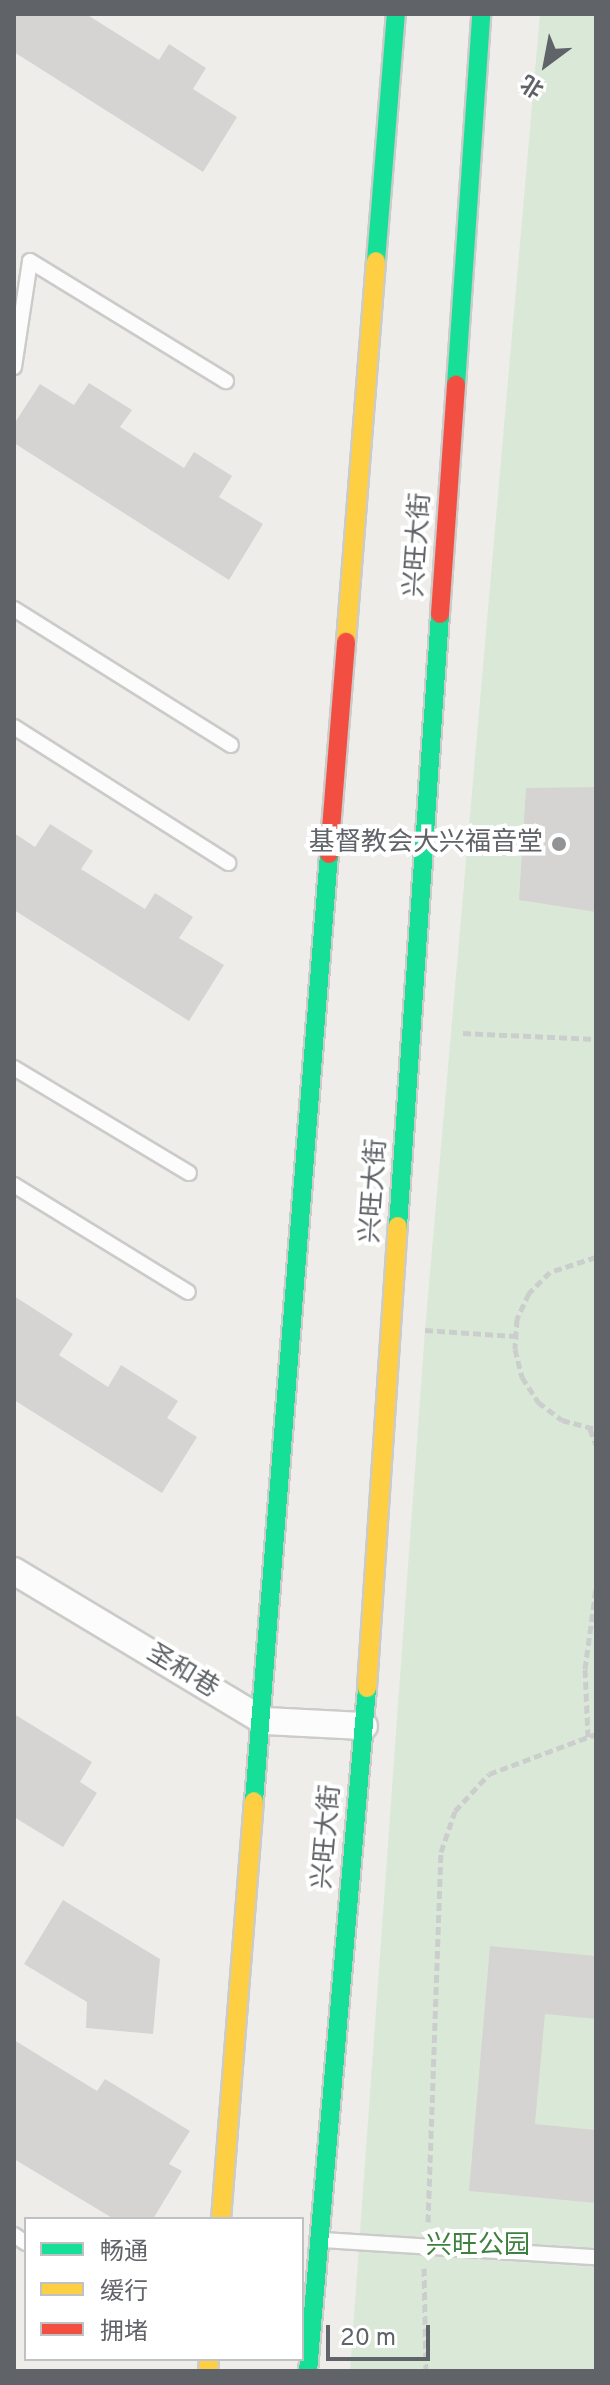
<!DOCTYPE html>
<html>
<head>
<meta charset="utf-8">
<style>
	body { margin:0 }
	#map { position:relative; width:610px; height:2385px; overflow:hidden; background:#efedea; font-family:Overpass,"Noto Sans SC",sans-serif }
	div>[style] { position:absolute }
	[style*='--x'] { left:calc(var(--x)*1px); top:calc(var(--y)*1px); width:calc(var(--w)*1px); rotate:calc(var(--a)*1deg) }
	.green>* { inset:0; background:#dae9d7 }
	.building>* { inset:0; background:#d6d4d3 }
	.path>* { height:5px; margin-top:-2.5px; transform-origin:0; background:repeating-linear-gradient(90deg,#cbcecd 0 8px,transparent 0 12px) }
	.roads { filter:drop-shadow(2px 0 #cbcbca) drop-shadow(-2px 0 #cbcbca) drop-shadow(0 2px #cbcbca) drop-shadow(0 -2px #cbcbca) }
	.lane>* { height:14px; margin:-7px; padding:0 7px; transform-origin:7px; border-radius:7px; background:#fdfcfc }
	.street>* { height:26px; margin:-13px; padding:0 13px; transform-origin:13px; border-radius:13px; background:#fdfcfc }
	.fast>* { height:18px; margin:-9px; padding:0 9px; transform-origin:9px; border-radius:9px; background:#16e098 }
	.slow>* { height:18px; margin:-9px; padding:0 9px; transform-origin:9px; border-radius:9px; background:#ffcf43 }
	.jam>* { height:18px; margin:-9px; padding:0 9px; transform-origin:9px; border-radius:9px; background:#f24e42 }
	.dots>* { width:22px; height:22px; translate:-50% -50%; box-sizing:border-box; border:4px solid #fff; border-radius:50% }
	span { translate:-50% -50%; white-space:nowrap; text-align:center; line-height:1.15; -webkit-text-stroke:8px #fff; paint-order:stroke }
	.street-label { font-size:26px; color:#606367 }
	.poi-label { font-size:26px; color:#606367 }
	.right { translate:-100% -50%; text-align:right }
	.park-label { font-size:26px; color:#3e8040 }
	.frame { position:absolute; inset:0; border:16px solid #606367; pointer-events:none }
	.legend { position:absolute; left:24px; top:2217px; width:280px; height:144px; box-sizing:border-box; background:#fff; border:2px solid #bfc1c2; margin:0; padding:10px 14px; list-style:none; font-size:24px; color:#606367 }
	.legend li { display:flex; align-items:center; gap:16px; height:40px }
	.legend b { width:40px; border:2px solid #bfc1c2 }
	.north { position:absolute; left:506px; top:24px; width:80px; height:80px; -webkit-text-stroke:6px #fff; paint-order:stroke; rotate:212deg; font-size:22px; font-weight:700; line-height:32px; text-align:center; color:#606367 }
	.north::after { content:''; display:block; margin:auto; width:28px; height:36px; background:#606367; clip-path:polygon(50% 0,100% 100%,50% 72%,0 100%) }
	.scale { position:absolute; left:326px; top:2325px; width:104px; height:36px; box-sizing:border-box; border:4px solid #606367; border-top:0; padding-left:10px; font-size:24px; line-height:28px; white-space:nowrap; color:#606367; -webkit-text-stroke:6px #fff; paint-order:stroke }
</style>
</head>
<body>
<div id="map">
	<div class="green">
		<div style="clip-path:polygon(540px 14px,596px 14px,596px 2371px,350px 2371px,425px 1330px)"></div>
	</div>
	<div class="building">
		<div style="clip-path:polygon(14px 14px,86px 14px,159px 60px,169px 44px,206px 68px,193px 89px,237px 117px,203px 172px,14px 52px)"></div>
		<div style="clip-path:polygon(89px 383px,132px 410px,120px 427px,184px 468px,194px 452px,232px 476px,219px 497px,263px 524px,229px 580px,14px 443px,14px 424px,40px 384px,74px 405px)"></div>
		<div style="clip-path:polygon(596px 787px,596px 912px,519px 900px,526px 788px)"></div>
		<div style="clip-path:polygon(50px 824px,93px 851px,81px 869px,145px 909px,155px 893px,193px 917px,179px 938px,224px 965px,189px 1021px,14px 910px,14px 833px,35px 847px)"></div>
		<div style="clip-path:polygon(14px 1296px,73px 1334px,59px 1355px,108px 1387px,121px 1365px,178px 1401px,167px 1418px,197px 1437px,162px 1493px,14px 1400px)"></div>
		<div style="clip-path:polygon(14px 1714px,92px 1762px,80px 1782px,97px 1793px,63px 1847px,14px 1817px)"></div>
		<div style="clip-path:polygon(63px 1900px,160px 1959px,153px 2034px,86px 2028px,87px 2002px,24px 1964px)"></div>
		<div style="clip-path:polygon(490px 1946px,596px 1956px,596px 2019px,545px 2014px,535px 2124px,596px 2130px,596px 2203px,469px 2191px)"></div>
		<div style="clip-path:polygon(14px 2040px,97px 2091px,105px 2079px,190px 2131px,169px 2164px,182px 2171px,153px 2219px,114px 2219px,14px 2159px)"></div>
	</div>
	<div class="path">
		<div style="--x:463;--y:1033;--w:133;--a:2.6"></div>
		<div style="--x:596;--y:1257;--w:48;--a:161.9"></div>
		<div style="--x:550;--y:1272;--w:30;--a:135"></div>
		<div style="--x:529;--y:1293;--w:29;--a:115"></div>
		<div style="--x:517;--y:1319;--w:30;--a:94"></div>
		<div style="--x:515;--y:1349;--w:29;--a:76"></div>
		<div style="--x:522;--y:1377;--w:30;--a:57"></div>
		<div style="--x:538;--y:1402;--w:30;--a:37"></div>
		<div style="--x:562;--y:1420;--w:35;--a:15"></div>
		<div style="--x:425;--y:1330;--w:90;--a:3.8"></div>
		<div style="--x:590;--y:1429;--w:17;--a:69"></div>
		<div style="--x:588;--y:1737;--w:68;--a:-92.5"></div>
		<div style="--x:585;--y:1669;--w:82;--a:-82.3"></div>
		<div style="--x:428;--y:2222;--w:370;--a:-88"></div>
		<div style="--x:441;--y:1852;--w:43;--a:-71.1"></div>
		<div style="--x:455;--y:1811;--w:50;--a:-47.4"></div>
		<div style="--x:489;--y:1774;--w:114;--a:-20.5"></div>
		<div style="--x:424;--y:2268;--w:103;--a:88.9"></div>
	</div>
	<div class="roads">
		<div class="lane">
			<div style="--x:14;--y:367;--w:107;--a:-81.4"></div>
			<div style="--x:30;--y:261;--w:230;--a:31.5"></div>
			<div style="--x:14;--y:609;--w:256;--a:32.1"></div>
			<div style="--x:14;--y:727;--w:254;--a:32.4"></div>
			<div style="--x:14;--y:1068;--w:204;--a:31"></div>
			<div style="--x:14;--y:1185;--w:204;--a:31.6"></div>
			<div style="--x:14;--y:2235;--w:14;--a:34"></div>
			<div style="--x:322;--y:2240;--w:275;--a:3.6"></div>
		</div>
		<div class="street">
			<div style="--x:14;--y:1571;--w:292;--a:31"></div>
			<div style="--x:264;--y:1721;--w:100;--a:2.9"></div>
		</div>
		<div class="fast">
			<div style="--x:376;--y:261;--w:248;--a:-85.4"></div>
			<div style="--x:456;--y:385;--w:372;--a:-86.1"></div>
			<div style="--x:398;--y:1226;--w:613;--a:-86.07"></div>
			<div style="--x:254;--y:1801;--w:950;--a:-85.47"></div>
			<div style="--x:308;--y:2371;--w:686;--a:-85.06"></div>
		</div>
		<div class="slow">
			<div style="--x:346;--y:642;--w:382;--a:-85.5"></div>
			<div style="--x:367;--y:1688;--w:463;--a:-86.2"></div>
			<div style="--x:221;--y:2219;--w:419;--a:-85.5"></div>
			<div style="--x:208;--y:2371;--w:12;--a:-85"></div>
		</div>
		<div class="jam">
			<div style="--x:440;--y:614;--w:230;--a:-86"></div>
			<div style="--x:329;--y:854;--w:213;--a:-85.4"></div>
		</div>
	</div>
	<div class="dots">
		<div style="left:559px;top:844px;background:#929395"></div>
	</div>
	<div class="street-label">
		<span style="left:419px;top:545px;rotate:-86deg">兴旺大街</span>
		<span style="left:375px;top:1191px;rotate:-86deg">兴旺大街</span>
		<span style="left:182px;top:1672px;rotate:31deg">圣和巷</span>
		<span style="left:328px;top:1837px;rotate:-85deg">兴旺大街</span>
	</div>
	<div class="poi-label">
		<span class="right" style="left:543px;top:844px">基督教会大兴福音堂</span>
	</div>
	<div class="park-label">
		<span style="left:478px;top:2247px">兴旺公园</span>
	</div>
	<div class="frame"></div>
	<ul class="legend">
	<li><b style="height:10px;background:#16e098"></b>畅通</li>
	<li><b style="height:10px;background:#ffcf43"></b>缓行</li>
	<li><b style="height:10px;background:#f24e42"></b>拥堵</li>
	</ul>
	<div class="north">北</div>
	<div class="scale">20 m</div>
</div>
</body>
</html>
